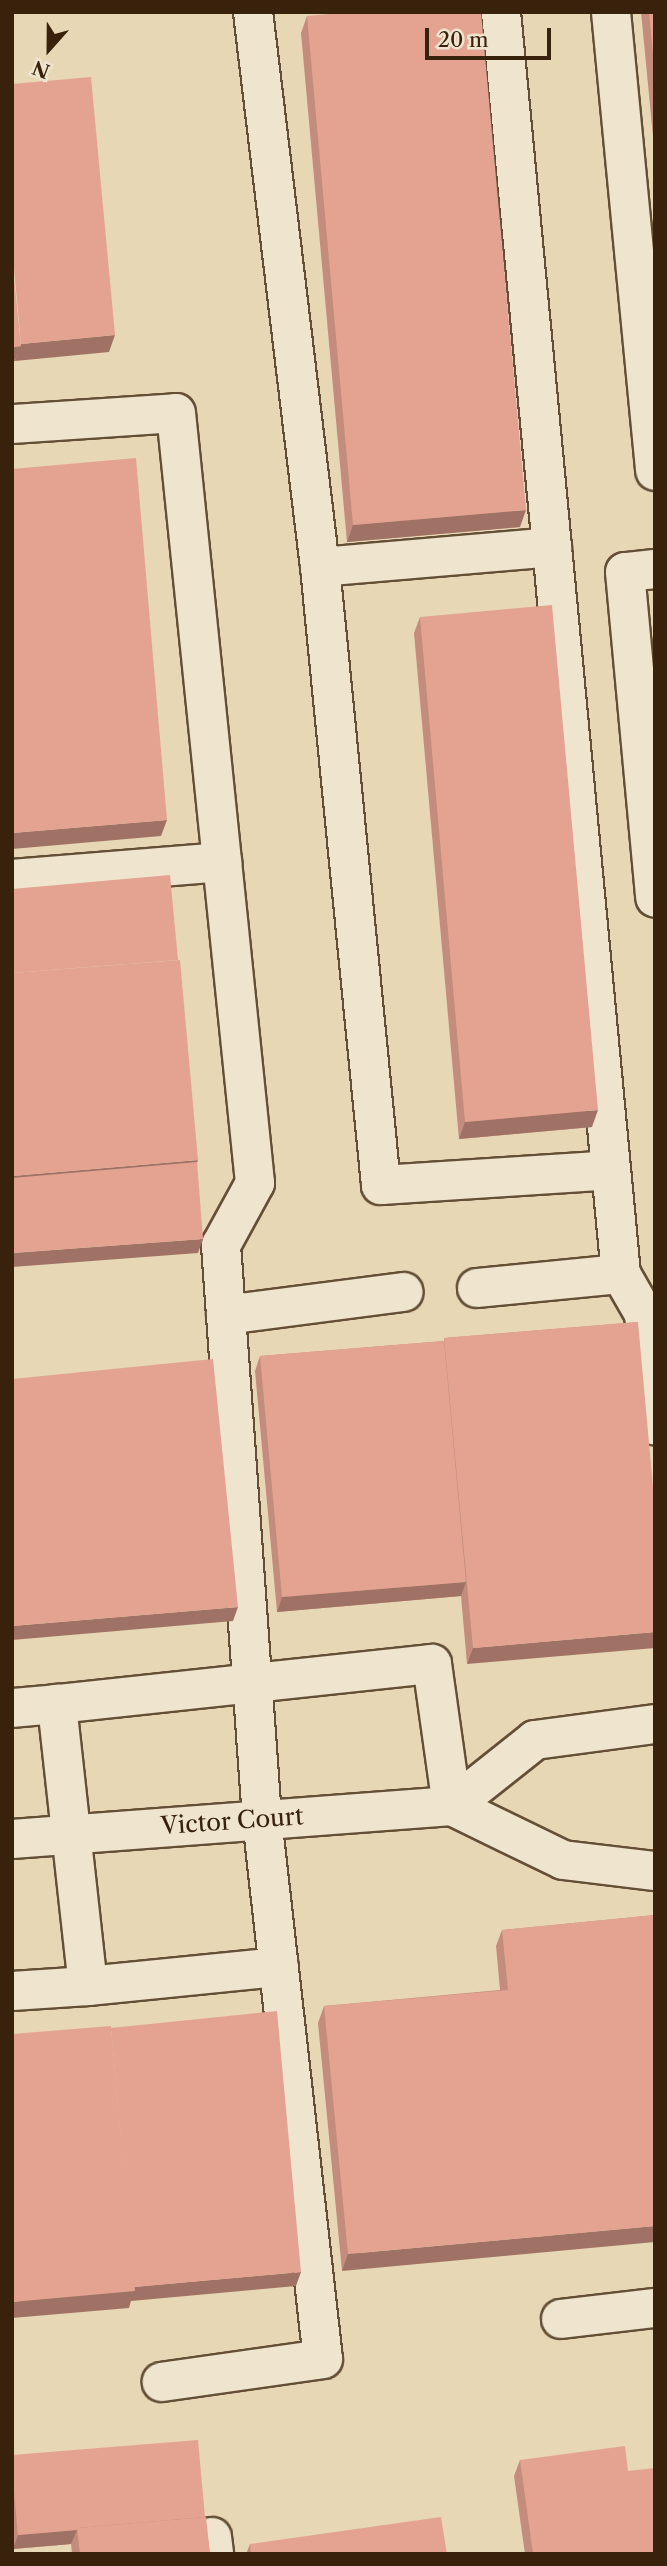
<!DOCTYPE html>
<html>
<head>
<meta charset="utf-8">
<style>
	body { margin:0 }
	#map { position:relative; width:667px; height:2566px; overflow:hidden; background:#e7d7b5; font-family:"Libre Caslon Text",serif }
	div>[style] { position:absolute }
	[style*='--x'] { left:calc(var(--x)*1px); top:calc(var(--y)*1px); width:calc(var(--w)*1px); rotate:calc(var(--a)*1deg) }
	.roads { filter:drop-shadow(2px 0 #644f36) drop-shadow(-2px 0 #644f36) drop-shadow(0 2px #644f36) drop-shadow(0 -2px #644f36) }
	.minor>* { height:38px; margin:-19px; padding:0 19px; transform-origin:19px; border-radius:19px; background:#efe5cf }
	.wall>* { inset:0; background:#c38c7c }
	.shaded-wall>* { inset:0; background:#9f7265 }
	.building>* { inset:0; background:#e3a390 }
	span { translate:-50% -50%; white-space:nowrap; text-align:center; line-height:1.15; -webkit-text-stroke:6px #efe5cf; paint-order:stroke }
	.street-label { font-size:24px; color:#38220b }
	.frame { position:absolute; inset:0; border:14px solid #38220b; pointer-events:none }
	.north { position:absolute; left:14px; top:14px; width:70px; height:70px; -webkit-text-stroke:5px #efe5cf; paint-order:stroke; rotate:201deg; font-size:19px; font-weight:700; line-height:28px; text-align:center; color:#38220b }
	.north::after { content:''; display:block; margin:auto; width:24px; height:32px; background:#38220b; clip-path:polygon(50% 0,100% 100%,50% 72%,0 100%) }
	.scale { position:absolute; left:425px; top:28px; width:126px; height:32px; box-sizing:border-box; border:4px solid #38220b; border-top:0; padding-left:9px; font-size:21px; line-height:24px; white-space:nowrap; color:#38220b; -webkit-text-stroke:5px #efe5cf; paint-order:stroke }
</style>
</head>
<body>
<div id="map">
	<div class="roads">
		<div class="minor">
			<div style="--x:253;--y:12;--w:559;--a:83.12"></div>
			<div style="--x:320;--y:567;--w:233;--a:-4.9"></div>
			<div style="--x:552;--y:547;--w:537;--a:-95.45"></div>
			<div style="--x:611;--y:12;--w:461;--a:84.5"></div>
			<div style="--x:12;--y:424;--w:164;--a:-3.8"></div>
			<div style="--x:176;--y:413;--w:774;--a:84.14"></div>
			<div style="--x:255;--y:1183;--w:71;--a:118.7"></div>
			<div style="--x:221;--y:1245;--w:575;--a:85.91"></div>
			<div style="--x:262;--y:1819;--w:543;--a:83.56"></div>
			<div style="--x:323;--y:2359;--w:163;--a:171.9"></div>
			<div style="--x:552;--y:547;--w:730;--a:84.58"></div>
			<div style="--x:621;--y:1274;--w:46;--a:60.1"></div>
			<div style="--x:644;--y:1314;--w:112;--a:84.3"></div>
			<div style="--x:320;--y:567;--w:621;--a:84.36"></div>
			<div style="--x:381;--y:1185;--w:230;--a:-3.7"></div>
			<div style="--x:655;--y:569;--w:30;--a:174"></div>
			<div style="--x:625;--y:572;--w:327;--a:84.7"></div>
			<div style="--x:12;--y:879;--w:211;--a:-4.6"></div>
			<div style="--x:477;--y:1288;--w:145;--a:-5.6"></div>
			<div style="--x:226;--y:1315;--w:179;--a:-7.4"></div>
			<div style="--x:12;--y:1708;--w:45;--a:-5.1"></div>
			<div style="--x:452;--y:1806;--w:106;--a:-38.5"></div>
			<div style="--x:535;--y:1740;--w:121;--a:-7.6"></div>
			<div style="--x:12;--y:1839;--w:441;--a:-4.3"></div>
			<div style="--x:452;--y:1806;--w:123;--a:25.9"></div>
			<div style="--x:563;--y:1860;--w:93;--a:6.8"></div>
			<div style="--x:88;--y:1986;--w:192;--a:-5.7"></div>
			<div style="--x:12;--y:1991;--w:76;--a:-3.8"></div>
			<div style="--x:88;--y:1986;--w:284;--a:-96.3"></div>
			<div style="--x:57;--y:1704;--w:377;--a:-6.1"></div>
			<div style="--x:432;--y:1664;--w:143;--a:82"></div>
			<div style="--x:561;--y:2319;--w:95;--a:-6.7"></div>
			<div style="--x:212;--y:2537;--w:17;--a:83"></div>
		</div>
	</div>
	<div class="wall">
		<div style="clip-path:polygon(641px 12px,655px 12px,655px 157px)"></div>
		<div style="clip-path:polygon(307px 16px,520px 527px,347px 542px,301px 33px)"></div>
		<div style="clip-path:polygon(420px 617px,592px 1127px,459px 1139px,414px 633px)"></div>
		<div style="clip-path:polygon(638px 1322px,467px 1664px,461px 1596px,277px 1612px,255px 1371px,260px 1356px,444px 1341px,444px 1338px)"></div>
		<div style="clip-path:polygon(655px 1915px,342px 2271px,318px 2023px,324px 2006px,500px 1990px,496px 1946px,502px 1930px)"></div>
		<div style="clip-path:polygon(12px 2455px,205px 2517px,210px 2554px,72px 2554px,71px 2544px,13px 2549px)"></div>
		<div style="clip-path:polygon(520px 2460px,655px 2554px,525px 2554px,514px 2476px)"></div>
		<div style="clip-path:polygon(250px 2544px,447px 2554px,246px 2554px)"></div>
	</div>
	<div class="shaded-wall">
		<div style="clip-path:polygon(115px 335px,109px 352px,15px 361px,21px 344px)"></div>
		<div style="clip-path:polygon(21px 346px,15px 361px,12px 361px,12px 347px)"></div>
		<div style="clip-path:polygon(526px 510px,520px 527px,347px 542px,353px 525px)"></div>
		<div style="clip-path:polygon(167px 820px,161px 836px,12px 849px,12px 833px)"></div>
		<div style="clip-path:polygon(598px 1110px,592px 1127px,459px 1139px,465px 1122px)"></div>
		<div style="clip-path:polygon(198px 1160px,192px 1177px,12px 1192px,12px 1176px)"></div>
		<div style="clip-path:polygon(203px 1239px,198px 1253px,12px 1267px,12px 1253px)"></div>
		<div style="clip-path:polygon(466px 1582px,461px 1596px,277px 1612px,282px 1597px)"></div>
		<div style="clip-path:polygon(238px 1607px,233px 1621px,12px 1640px,12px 1626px)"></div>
		<div style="clip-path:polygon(655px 1632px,655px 1648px,467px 1664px,473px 1648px)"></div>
		<div style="clip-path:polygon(655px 2226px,655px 2242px,342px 2271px,348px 2254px)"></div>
		<div style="clip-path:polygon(301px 2272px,296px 2286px,131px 2301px,129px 2308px,12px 2318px,12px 2302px,133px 2287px)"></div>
		<div style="clip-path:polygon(77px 2530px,71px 2544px,13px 2549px,18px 2535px)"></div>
	</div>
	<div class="building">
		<div style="clip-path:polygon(349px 12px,481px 12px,526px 510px,353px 525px,307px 16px)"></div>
		<div style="clip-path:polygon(649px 12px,655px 12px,655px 75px)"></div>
		<div style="clip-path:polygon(91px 77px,115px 335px,21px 344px,12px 247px,12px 84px)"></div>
		<div style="clip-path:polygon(12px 258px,21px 346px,12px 347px)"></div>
		<div style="clip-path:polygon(136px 458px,167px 820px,12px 833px,12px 469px)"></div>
		<div style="clip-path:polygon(552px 605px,598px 1110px,465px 1122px,420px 617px)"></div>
		<div style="clip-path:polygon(170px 875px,178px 960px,12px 973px,12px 889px)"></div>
		<div style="clip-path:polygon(180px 960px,198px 1160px,12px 1176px,12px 973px)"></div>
		<div style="clip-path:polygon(197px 1162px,203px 1239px,12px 1253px,12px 1178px)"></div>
		<div style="clip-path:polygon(638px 1322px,655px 1509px,655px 1632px,473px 1648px,444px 1338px)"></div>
		<div style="clip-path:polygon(444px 1341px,466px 1582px,282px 1597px,260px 1356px)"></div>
		<div style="clip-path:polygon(213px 1359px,238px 1607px,12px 1626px,12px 1379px)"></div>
		<div style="clip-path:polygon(655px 1915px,655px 2226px,348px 2254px,324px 2006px,508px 1990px,502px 1930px)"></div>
		<div style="clip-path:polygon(277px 2011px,301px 2272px,134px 2287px,111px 2028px)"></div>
		<div style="clip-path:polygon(111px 2026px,135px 2291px,12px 2302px,12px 2034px)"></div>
		<div style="clip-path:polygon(198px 2440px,205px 2517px,77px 2528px,77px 2530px,18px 2535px,12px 2471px,12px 2455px)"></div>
		<div style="clip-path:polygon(625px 2446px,628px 2471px,655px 2468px,655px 2554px,533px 2554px,520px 2460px)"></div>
		<div style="clip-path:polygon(206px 2517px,210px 2554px,80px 2554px,77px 2528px)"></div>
		<div style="clip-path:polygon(441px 2517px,447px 2554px,251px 2554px,250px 2544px)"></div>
	</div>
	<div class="street-label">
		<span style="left:232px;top:1821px;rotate:-4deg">Victor Court</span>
	</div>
	<div class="frame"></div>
	<div class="north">N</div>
	<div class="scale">20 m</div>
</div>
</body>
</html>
